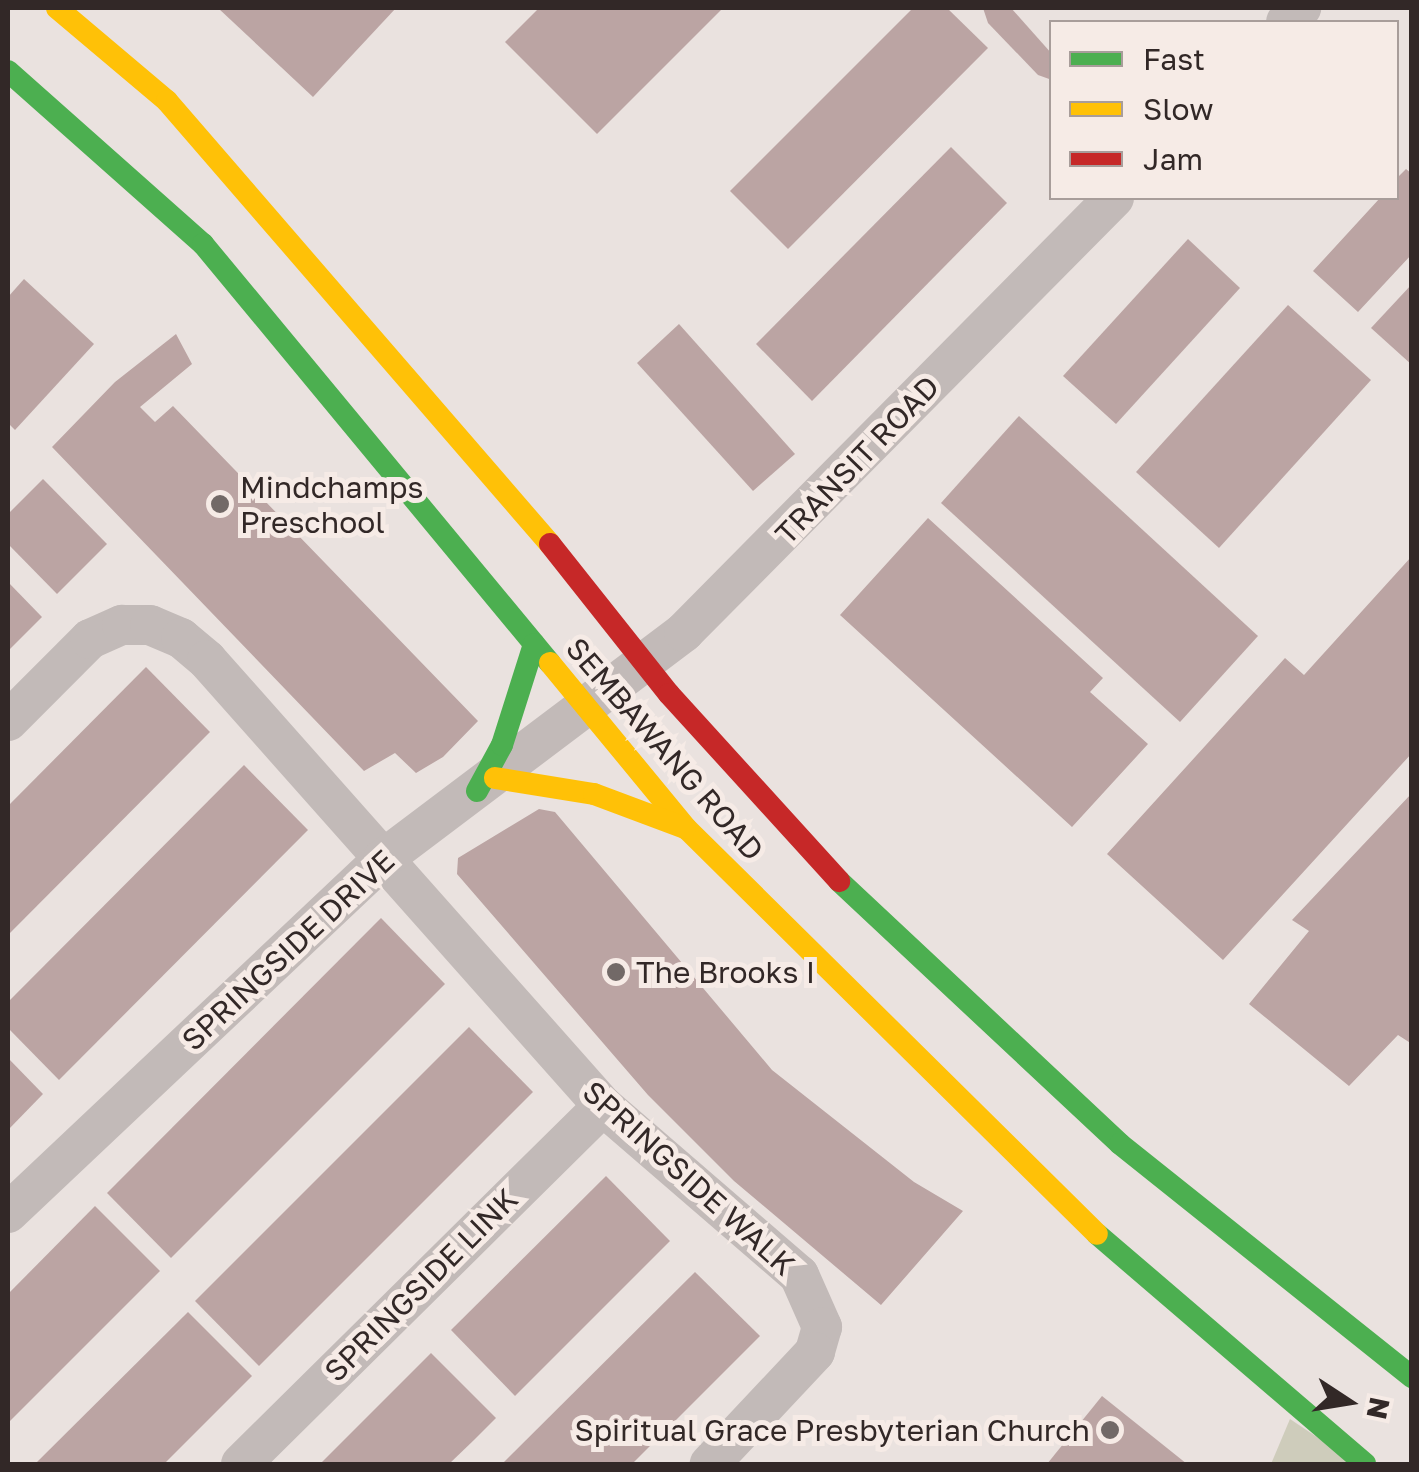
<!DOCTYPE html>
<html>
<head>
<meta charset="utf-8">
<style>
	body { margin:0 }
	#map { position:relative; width:1419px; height:1472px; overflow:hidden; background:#eae2df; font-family:"Golos Text",sans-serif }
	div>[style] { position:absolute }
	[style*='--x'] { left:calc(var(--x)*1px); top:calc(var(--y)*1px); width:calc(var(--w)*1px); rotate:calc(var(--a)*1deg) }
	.green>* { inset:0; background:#ceccbb }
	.building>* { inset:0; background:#bba4a3 }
	.street>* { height:40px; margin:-20px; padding:0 20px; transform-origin:20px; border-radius:20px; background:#c2bab8 }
	.fast>* { height:22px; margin:-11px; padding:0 11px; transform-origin:11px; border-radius:11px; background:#4caf50 }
	.slow>* { height:22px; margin:-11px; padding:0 11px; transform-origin:11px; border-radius:11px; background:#ffc107 }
	.jam>* { height:22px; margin:-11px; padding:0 11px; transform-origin:11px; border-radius:11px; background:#c62828 }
	.dots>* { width:28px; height:28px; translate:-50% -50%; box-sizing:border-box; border:5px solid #f6ebe6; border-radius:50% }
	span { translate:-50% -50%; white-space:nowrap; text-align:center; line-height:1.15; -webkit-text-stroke:10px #f6ebe6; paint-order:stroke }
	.street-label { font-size:30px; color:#322827 }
	.poi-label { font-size:30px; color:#322827 }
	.left { translate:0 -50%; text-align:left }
	.right { translate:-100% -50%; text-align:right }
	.frame { position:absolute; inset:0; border:10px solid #322827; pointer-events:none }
	.legend { position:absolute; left:1049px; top:20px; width:350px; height:180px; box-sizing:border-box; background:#f6ebe6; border:2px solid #a89d9a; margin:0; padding:12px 18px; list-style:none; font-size:30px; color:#322827 }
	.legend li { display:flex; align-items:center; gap:20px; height:50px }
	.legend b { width:50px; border:2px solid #a89d9a }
	.north { position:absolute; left:1299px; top:1352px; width:100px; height:100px; -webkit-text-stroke:8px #f6ebe6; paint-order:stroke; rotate:102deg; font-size:28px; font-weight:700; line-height:40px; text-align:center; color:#322827 }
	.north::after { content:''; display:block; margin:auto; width:35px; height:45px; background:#322827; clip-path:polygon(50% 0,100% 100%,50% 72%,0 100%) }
</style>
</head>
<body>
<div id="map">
	<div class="green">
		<div style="clip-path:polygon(1290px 1419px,1357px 1464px,1271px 1464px)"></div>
	</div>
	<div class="building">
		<div style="clip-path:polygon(218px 8px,396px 8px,313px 97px)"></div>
		<div style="clip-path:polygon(539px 8px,723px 8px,597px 134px,505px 42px)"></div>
		<div style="clip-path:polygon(913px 8px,947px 8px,988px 48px,788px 249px,730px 191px)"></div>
		<div style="clip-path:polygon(983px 8px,1011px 8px,1052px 54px,1052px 80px,1038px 75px,988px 23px)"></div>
		<div style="clip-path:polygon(951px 147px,1007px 203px,812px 401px,756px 344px)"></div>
		<div style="clip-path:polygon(1406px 169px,1412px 174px,1412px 254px,1358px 312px,1313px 271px,1380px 198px,1396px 198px,1396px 179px)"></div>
		<div style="clip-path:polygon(1188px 239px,1240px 288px,1116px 424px,1063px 376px)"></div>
		<div style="clip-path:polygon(24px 279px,94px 344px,15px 430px,8px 423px,8px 297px)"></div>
		<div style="clip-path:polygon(1412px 284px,1412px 365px,1371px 328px)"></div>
		<div style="clip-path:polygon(1288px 305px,1371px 380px,1219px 548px,1136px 472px)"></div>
		<div style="clip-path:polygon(679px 324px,795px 454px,753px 491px,637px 363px)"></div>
		<div style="clip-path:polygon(176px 334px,192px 364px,140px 407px,155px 422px,173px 406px,478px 721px,443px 757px,416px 773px,395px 753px,364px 771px,52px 447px,115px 382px)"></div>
		<div style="clip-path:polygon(1019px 416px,1258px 636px,1180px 722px,941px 503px)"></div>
		<div style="clip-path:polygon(43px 479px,107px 544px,57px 594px,8px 544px,8px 514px)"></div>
		<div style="clip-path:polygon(928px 518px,1103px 678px,1090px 692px,1148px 744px,1072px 827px,840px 615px)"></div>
		<div style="clip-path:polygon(1412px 556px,1412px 753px,1223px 960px,1107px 854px,1285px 658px,1304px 675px)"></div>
		<div style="clip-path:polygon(8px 582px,42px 617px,8px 651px)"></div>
		<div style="clip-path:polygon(146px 667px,210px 732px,8px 935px,8px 806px)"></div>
		<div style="clip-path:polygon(244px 765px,308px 830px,59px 1080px,8px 1028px,8px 1002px)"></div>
		<div style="clip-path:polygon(1412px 793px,1412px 1044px,1398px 1035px,1349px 1086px,1249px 1004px,1309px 931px,1292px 920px)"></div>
		<div style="clip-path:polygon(539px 809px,555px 812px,772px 1070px,914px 1182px,963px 1211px,881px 1305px,734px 1181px,648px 1095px,457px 874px,458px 858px)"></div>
		<div style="clip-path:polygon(381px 918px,445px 984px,171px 1258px,107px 1193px)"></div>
		<div style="clip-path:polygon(469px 1027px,533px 1092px,259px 1366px,195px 1301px)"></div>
		<div style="clip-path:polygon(8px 1058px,43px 1094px,8px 1130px)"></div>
		<div style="clip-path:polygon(606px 1176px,670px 1241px,515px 1396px,451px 1330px)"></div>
		<div style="clip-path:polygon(95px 1206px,160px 1271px,8px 1423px,8px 1294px)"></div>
		<div style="clip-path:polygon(695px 1272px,760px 1336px,632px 1464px,502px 1464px)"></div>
		<div style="clip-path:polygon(188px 1312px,252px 1376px,164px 1464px,35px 1464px)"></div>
		<div style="clip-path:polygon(431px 1353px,496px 1418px,474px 1440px,449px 1464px,320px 1464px)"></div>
		<div style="clip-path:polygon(1102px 1396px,1187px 1464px,1047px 1464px)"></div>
	</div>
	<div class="street">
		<div style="--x:1286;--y:22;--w:21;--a:-43"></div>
		<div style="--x:8;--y:721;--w:116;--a:-45"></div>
		<div style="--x:90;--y:639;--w:35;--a:-24"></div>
		<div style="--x:122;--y:625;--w:28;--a:0"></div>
		<div style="--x:150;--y:625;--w:34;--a:23"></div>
		<div style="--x:181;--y:638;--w:34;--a:40"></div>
		<div style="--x:207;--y:660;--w:596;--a:48.4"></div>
		<div style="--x:603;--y:1106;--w:259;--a:40.8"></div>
		<div style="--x:799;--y:1275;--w:57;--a:66.1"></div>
		<div style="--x:822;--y:1327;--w:26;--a:106"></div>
		<div style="--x:815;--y:1352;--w:154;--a:133.2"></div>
		<div style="--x:8;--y:1213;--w:516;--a:-43.35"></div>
		<div style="--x:383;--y:859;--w:377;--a:-37"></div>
		<div style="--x:684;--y:632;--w:611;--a:-45.27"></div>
		<div style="--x:241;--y:1464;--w:509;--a:-44.68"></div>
	</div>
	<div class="fast">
		<div style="--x:8;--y:71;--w:261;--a:41.6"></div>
		<div style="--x:203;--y:244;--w:544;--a:50.37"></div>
		<div style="--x:477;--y:791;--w:52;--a:-61.5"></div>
		<div style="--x:502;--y:745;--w:106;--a:-72.4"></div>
		<div style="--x:839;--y:881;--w:385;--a:43.1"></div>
		<div style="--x:1120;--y:1144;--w:374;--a:38.6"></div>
		<div style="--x:1097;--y:1234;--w:353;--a:40.6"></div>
	</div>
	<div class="slow">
		<div style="--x:57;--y:8;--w:144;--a:40.2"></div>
		<div style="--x:167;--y:101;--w:586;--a:49.15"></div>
		<div style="--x:550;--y:663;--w:215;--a:50.5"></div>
		<div style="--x:687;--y:829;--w:576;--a:44.65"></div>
		<div style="--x:495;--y:778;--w:100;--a:9.2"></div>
		<div style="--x:594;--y:794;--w:97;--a:20.5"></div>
	</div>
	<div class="jam">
		<div style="--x:550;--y:544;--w:191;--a:51.6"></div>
		<div style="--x:669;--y:694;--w:253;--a:47.7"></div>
	</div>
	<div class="dots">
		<div style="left:220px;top:504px;background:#726967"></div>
		<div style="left:616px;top:972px;background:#726967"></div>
		<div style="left:1110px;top:1430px;background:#726967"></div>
	</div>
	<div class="street-label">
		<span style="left:857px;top:460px;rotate:-46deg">TRANSIT ROAD</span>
		<span style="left:665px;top:749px;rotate:49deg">SEMBAWANG ROAD</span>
		<span style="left:288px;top:950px;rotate:-43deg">SPRINGSIDE DRIVE</span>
		<span style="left:689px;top:1178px;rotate:42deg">SPRINGSIDE WALK</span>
		<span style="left:421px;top:1285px;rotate:-45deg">SPRINGSIDE LINK</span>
	</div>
	<div class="poi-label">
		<span class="left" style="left:240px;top:504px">Mindchamps<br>Preschool</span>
		<span class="left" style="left:636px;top:972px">The Brooks I</span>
		<span class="right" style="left:1090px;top:1430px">Spiritual Grace Presbyterian Church</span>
	</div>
	<div class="frame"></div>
	<ul class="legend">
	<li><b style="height:12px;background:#4caf50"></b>Fast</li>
	<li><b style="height:12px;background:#ffc107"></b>Slow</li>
	<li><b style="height:12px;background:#c62828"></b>Jam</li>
	</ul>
	<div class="north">N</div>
</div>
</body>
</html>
